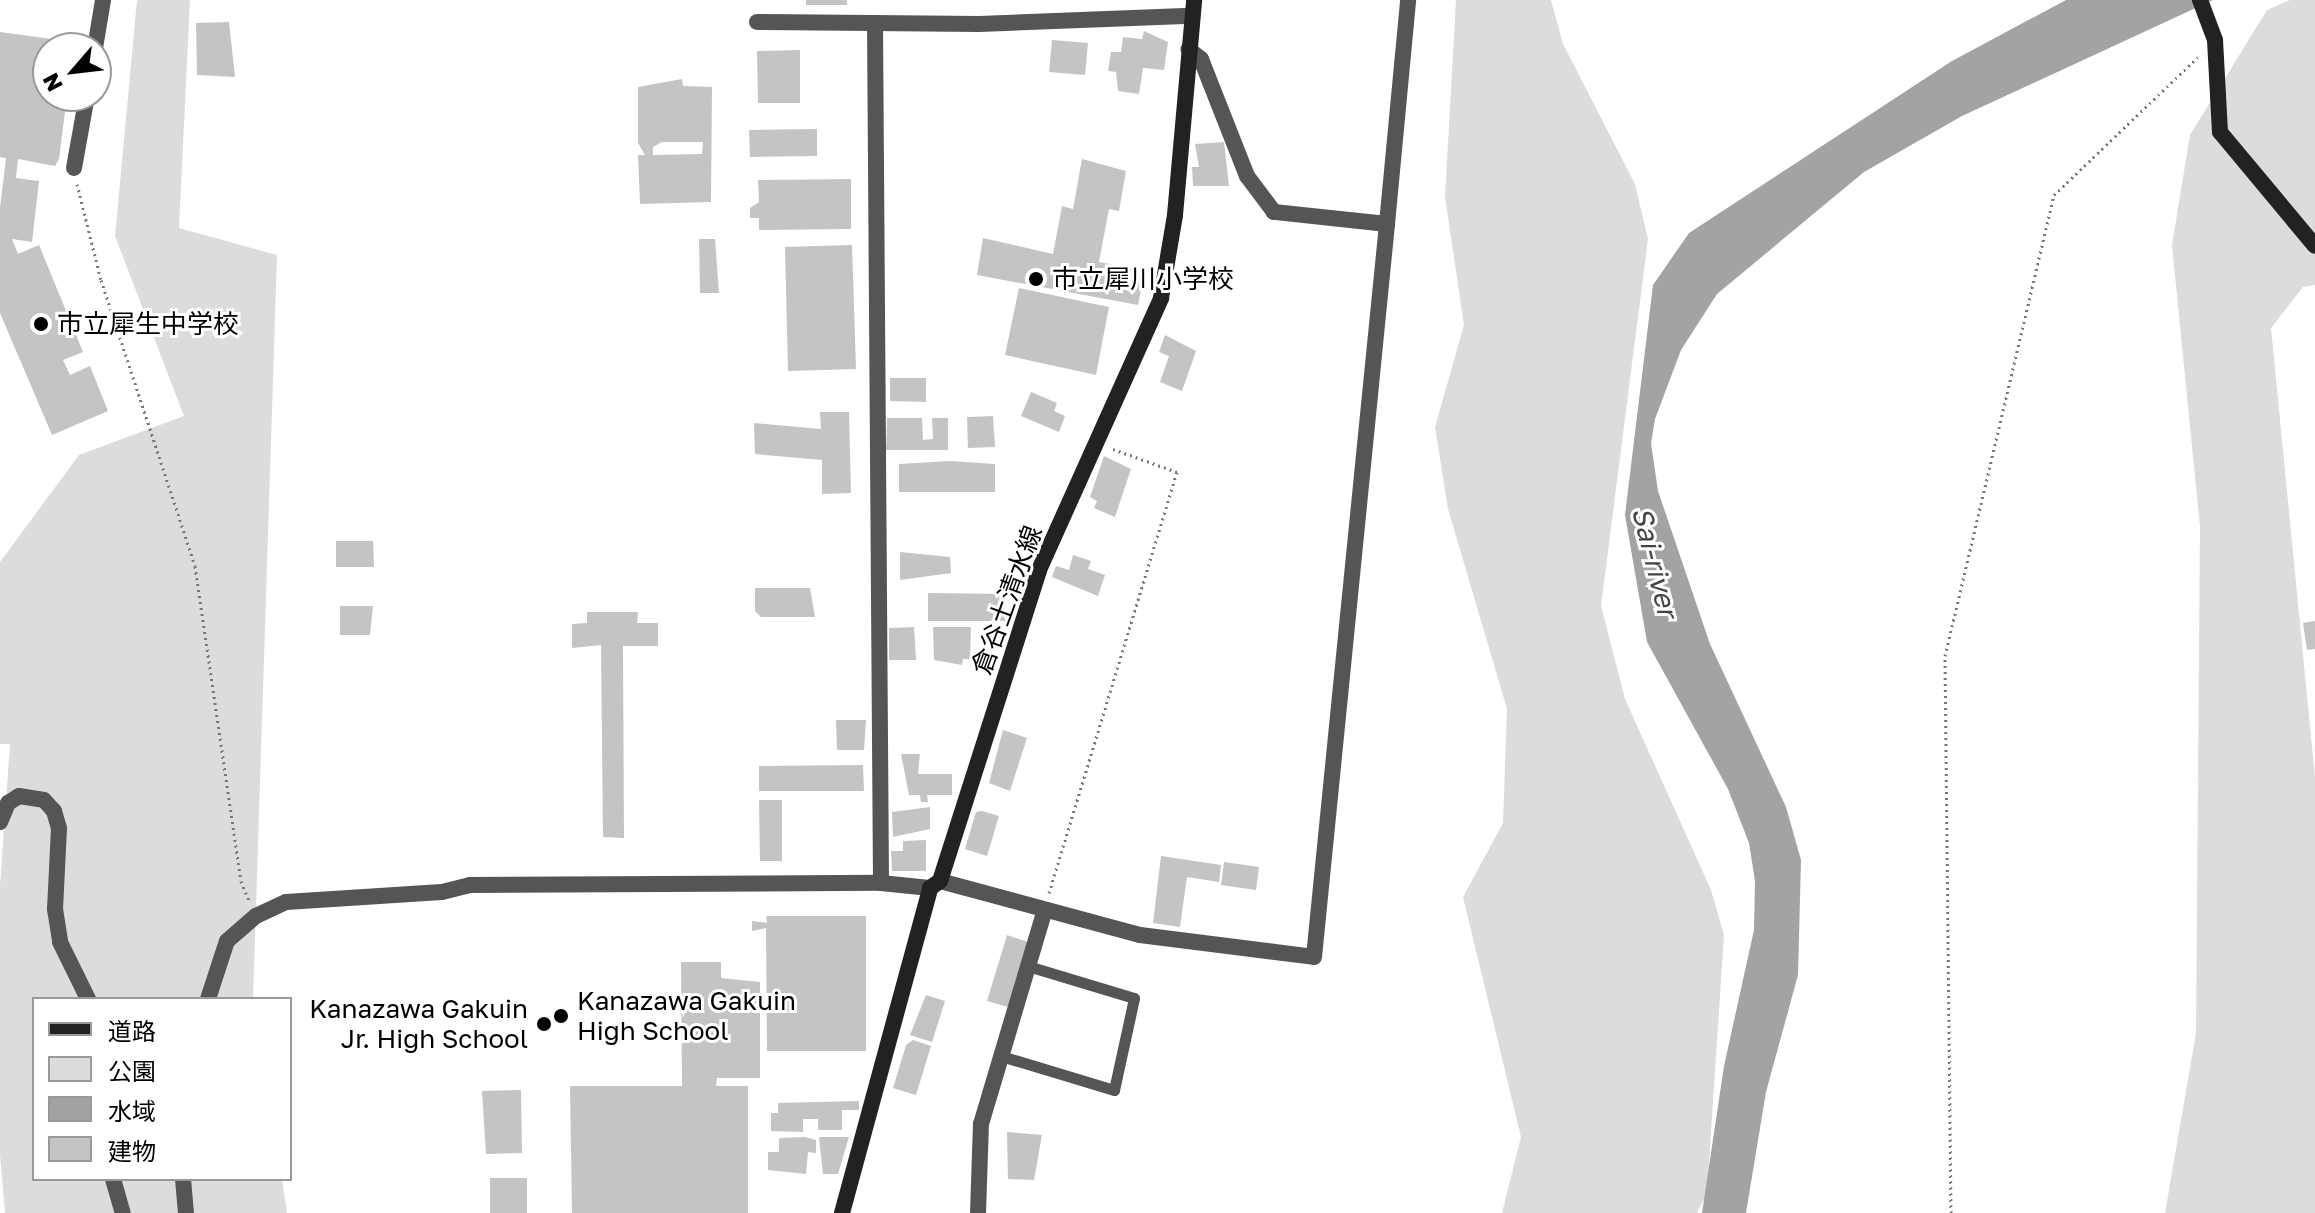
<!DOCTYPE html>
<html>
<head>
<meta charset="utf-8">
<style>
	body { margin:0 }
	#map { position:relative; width:2315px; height:1213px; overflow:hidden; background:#fff; font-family:"Golos Text","Noto Sans JP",sans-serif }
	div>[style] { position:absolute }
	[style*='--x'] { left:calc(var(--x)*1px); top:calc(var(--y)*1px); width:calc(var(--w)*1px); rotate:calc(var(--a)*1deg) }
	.green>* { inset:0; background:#dcdcdc }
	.water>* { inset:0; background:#a3a3a3 }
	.building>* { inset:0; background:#c4c4c4 }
	.path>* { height:3px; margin-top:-1.5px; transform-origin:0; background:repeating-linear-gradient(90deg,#777 0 2px,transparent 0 6px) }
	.lane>* { height:11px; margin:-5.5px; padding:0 5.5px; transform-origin:5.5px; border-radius:5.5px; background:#555 }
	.street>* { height:16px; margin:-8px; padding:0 8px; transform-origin:8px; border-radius:8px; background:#555 }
	.secondary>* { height:16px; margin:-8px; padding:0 8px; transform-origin:8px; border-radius:8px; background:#222 }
	.dots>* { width:22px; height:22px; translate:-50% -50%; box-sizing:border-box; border:4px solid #fff; border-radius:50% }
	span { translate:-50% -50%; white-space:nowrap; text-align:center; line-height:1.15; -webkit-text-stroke:6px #fff; paint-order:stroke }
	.poi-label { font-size:26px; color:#000 }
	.left { translate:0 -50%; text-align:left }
	.right { translate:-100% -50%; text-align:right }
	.street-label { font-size:26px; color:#000 }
	.water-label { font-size:28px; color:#444; font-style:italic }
	.legend { position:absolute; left:32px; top:997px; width:260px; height:184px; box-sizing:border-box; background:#fff; border:2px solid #999; margin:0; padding:10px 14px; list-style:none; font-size:24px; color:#000 }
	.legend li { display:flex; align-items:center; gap:16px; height:40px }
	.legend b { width:40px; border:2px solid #999 }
	.north { position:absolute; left:32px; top:32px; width:80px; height:80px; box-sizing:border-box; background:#fff; border:2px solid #999; border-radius:50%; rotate:242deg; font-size:22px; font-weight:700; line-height:32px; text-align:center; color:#000 }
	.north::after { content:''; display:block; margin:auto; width:28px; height:36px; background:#000; clip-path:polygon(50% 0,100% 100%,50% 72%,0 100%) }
</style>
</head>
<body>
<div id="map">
	<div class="green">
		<div style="clip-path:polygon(137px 0,190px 0,179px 228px,277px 255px,253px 999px,34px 999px,34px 1179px,282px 1179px,287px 1213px,5px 1213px,0 1155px,0 885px,10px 744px,0 744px,0 562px,79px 455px,184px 416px,115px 236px)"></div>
		<div style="clip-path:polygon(1456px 0,1551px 0,1563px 44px,1635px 184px,1648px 239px,1601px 606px,1625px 699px,1711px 890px,1724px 935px,1707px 1193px,1697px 1213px,1502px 1213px,1521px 1137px,1463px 897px,1503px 823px,1507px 709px,1448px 509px,1435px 427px,1464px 325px,1445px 197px)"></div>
		<div style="clip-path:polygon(2290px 0,2315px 0,2315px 285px,2303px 287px,2271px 328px,2315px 777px,2315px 1213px,2165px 1213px,2196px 1033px,2200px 527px,2172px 245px,2190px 135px,2267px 10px)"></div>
	</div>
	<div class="water">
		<div style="clip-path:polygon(2066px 0,2213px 0,1962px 116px,1864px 172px,1717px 294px,1681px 350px,1655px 419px,1651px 443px,1658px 491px,1710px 644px,1786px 807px,1801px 860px,1798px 975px,1766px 1092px,1746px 1213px,1702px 1213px,1724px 1066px,1754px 930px,1755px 881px,1749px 843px,1728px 789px,1647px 642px,1625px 515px,1653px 285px,1689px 233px,1952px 61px)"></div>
	</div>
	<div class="building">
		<div style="clip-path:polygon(806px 0,847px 0,847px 5px,806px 5px)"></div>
		<div style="clip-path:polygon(229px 22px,235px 77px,197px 75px,196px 23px)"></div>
		<div style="clip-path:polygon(1144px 31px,1168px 42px,1164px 70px,1143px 68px,1139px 94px,1118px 91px,1116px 72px,1108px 71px,1111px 52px,1121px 52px,1123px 37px,1142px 39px)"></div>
		<div style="clip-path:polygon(0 32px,74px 42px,73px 48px,48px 48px,48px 96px,67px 96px,59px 159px,55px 166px,18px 159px,16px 178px,39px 181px,32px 242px,12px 239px,18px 254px,39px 245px,83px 352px,63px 360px,70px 375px,90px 366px,108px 411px,52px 435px,0 313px,0 208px,6px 158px,0 157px)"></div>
		<div style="clip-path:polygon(1052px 40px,1088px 43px,1085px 75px,1049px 72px)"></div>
		<div style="clip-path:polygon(800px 50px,800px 103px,758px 103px,757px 51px)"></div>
		<div style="clip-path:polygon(evenodd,682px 79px,683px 86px,712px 87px,711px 202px,640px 204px,638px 155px,645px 155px,638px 143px,638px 87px,682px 79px,662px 142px,703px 142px,702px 154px,653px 155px,653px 147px,662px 142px)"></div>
		<div style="clip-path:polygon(817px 129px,817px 156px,750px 157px,749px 130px)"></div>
		<div style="clip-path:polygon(1224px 142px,1229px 186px,1193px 186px,1192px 167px,1199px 167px,1195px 144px)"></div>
		<div style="clip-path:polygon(1082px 159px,1126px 171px,1119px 211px,1109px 209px,1099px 262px,1145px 271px,1138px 305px,977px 275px,983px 238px,1053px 254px,1062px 206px,1073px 209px)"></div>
		<div style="clip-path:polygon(851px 179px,851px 229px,759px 230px,759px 218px,750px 218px,750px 208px,759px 202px,758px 180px)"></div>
		<div style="clip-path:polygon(699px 239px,715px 239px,719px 293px,700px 293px)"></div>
		<div style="clip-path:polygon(852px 245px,856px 369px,788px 371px,785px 247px)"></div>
		<div style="clip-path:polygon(1019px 288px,1109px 307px,1096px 375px,1005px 355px)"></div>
		<div style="clip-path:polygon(1165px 335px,1196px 351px,1182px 391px,1160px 382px,1169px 356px,1159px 352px)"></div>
		<div style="clip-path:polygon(890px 378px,926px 378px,926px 402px,890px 401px)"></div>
		<div style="clip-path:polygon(1031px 392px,1057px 403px,1054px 411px,1065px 416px,1059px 432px,1021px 416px)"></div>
		<div style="clip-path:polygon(820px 412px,849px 412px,851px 493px,822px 494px,822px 460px,755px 454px,754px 423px,821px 429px)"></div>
		<div style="clip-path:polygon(993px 416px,995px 447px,968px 448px,967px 417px)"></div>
		<div style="clip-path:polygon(887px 418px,922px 418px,923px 440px,933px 439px,932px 418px,948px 418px,948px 450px,886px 450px)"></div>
		<div style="clip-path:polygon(1104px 456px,1131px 469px,1115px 517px,1094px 508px,1097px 501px,1090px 497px)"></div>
		<div style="clip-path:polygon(950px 461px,995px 464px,995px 492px,899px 492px,899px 464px)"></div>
		<div style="clip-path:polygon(336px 541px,373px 541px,374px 567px,336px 567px)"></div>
		<div style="clip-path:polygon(900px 552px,950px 557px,951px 573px,900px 580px)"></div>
		<div style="clip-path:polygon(1073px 555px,1091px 561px,1088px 569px,1105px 575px,1098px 596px,1052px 577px,1056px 566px,1069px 570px)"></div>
		<div style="clip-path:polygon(755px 588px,810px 588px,815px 617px,761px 617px,755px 611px)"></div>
		<div style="clip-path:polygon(928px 593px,1005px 594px,1005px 621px,928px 621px)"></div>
		<div style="clip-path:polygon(340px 606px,373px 606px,370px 635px,340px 635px)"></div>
		<div style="clip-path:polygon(587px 612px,638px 612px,637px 623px,658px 623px,658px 646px,623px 646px,624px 838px,603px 837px,601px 645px,572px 648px,572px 624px,587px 623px)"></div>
		<div style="clip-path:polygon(2315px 621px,2315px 649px,2307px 650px,2303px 623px)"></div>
		<div style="clip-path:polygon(914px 627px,916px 660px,889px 660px,889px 628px)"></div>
		<div style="clip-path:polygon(933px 627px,971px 627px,970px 659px,963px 659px,962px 665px,934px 660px)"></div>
		<div style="clip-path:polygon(836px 720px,866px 720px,864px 750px,837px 750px)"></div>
		<div style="clip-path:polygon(1003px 730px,1027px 738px,1010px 791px,989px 783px)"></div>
		<div style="clip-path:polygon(901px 754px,920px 754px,918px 774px,952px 774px,952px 795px,927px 795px,928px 802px,921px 802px,920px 795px,909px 795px)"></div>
		<div style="clip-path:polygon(863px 765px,864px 791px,759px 791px,759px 766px)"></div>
		<div style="clip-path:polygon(759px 800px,782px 800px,782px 861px,760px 861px)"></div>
		<div style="clip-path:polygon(930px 807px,930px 829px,893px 837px,892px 812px)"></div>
		<div style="clip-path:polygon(982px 811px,999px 816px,987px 856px,965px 849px,976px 812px)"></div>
		<div style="clip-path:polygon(926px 840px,926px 871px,892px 871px,891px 851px,903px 851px,903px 841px)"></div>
		<div style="clip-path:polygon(1161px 856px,1221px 865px,1219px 882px,1187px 877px,1180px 927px,1153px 923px)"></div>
		<div style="clip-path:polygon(1224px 862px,1259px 867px,1256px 890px,1221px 885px)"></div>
		<div style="clip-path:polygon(766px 916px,866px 916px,866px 1051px,767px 1051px,766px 928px,752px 931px,752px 921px,767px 923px)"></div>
		<div style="clip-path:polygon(1007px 935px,1028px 942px,1008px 1007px,987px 1001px)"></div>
		<div style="clip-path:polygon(681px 962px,721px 962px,721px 978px,760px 982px,760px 1078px,717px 1078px,716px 1086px,748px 1086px,748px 1213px,572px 1213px,570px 1086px,682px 1086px)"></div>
		<div style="clip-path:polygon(926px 995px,945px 1001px,932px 1042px,910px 1035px)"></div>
		<div style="clip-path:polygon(913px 1040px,931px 1046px,916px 1095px,893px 1088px,906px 1045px)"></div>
		<div style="clip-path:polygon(521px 1090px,522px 1153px,486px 1154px,482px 1091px)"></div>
		<div style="clip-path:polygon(859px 1101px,859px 1110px,842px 1110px,842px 1130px,818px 1130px,818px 1119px,803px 1119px,803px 1132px,771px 1131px,771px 1113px,778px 1113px,778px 1103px)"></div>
		<div style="clip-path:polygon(1007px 1132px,1042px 1135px,1034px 1180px,1008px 1179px)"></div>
		<div style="clip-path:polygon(805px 1137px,816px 1140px,816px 1153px,808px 1152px,806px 1174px,768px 1170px,768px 1152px,779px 1152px,779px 1138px)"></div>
		<div style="clip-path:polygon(819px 1137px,849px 1137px,838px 1174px,823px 1174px)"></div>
		<div style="clip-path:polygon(490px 1178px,527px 1178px,527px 1213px,490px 1213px)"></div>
	</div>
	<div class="path">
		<div style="--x:77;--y:184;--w:99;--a:76"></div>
		<div style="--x:101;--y:280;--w:301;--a:71.8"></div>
		<div style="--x:195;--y:566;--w:318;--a:81.7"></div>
		<div style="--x:241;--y:881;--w:22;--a:68"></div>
		<div style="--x:1049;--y:893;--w:440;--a:-73.1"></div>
		<div style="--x:1177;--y:472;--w:68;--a:-160.2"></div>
		<div style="--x:1951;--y:1213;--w:557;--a:-90.62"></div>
		<div style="--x:1945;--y:656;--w:474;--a:-76.7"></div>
		<div style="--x:2054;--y:195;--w:199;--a:-43.8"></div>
	</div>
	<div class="lane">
		<div style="--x:1001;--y:1056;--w:118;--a:16.7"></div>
		<div style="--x:1114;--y:1090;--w:94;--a:-77.7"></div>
		<div style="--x:1134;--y:998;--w:111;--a:-163.2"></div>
	</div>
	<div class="street">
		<div style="--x:757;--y:22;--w:222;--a:0.5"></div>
		<div style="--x:979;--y:24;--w:212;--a:-2.2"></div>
		<div style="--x:875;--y:23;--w:860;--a:89.6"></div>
		<div style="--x:95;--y:48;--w:49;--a:-80.5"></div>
		<div style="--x:74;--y:168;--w:73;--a:-79.8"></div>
		<div style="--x:1387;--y:224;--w:225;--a:-84.6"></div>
		<div style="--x:0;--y:822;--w:21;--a:-67"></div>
		<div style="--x:8;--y:803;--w:13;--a:-32"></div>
		<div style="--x:19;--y:796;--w:25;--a:9"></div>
		<div style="--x:44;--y:800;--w:15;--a:48"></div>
		<div style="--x:54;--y:811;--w:18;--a:74"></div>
		<div style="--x:59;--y:828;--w:81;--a:92.8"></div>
		<div style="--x:55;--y:909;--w:33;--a:81"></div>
		<div style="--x:60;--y:942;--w:64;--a:63.8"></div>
		<div style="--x:940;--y:881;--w:207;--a:15.1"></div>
		<div style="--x:1140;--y:935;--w:175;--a:7.2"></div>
		<div style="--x:1314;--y:957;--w:737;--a:-84.31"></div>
		<div style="--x:1387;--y:224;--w:114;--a:-173.9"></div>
		<div style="--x:1274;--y:212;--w:45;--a:-126.9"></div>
		<div style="--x:1247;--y:176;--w:126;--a:-111.5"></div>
		<div style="--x:1201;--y:59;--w:16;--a:-142"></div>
		<div style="--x:208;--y:999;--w:61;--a:-71.9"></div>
		<div style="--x:227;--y:941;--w:38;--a:-41"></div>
		<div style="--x:256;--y:916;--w:33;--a:-25"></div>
		<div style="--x:286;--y:902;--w:156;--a:-3.7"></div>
		<div style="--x:442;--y:892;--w:29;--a:-14"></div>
		<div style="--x:470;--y:885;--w:411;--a:-0.3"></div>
		<div style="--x:881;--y:883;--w:49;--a:5.8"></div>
		<div style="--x:113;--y:1179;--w:35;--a:74"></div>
		<div style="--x:183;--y:1179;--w:34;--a:85"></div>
		<div style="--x:978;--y:1213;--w:89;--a:-88.1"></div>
		<div style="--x:981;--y:1124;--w:221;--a:-73.4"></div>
	</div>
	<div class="secondary">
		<div style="--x:2200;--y:0;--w:43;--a:69.4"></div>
		<div style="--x:2215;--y:40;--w:92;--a:86.9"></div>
		<div style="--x:2220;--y:132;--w:148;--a:50.2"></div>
		<div style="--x:842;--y:1213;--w:337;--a:-74.8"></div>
		<div style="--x:930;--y:888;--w:12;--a:-35"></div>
		<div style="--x:940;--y:881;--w:326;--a:-72.3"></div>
		<div style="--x:1039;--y:570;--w:298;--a:-65.8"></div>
		<div style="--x:1161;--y:298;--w:84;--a:-80.4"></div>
		<div style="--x:1175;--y:215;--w:216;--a:-84.9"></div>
	</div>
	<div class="dots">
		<div style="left:1036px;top:279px;background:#000"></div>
		<div style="left:41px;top:324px;background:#000"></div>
		<div style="left:561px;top:1016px;background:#000"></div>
		<div style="left:544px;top:1024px;background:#000"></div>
	</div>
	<div class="poi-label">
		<span class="left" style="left:1052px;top:279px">市立犀川小学校</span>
		<span class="left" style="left:57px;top:324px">市立犀生中学校</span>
		<span class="left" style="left:577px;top:1016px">Kanazawa Gakuin<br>High School</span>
		<span class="right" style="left:528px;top:1024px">Kanazawa Gakuin<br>Jr. High School</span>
	</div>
	<div class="street-label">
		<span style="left:1007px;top:600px;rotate:-70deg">倉谷土清水線</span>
	</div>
	<div class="water-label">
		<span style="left:1655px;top:562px;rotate:76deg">Sai-river</span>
	</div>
	<ul class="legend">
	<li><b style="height:10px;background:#222"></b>道路</li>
	<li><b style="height:22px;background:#dcdcdc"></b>公園</li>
	<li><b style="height:22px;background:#a3a3a3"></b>水域</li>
	<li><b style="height:22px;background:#c4c4c4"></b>建物</li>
	</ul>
	<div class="north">N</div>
</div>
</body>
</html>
